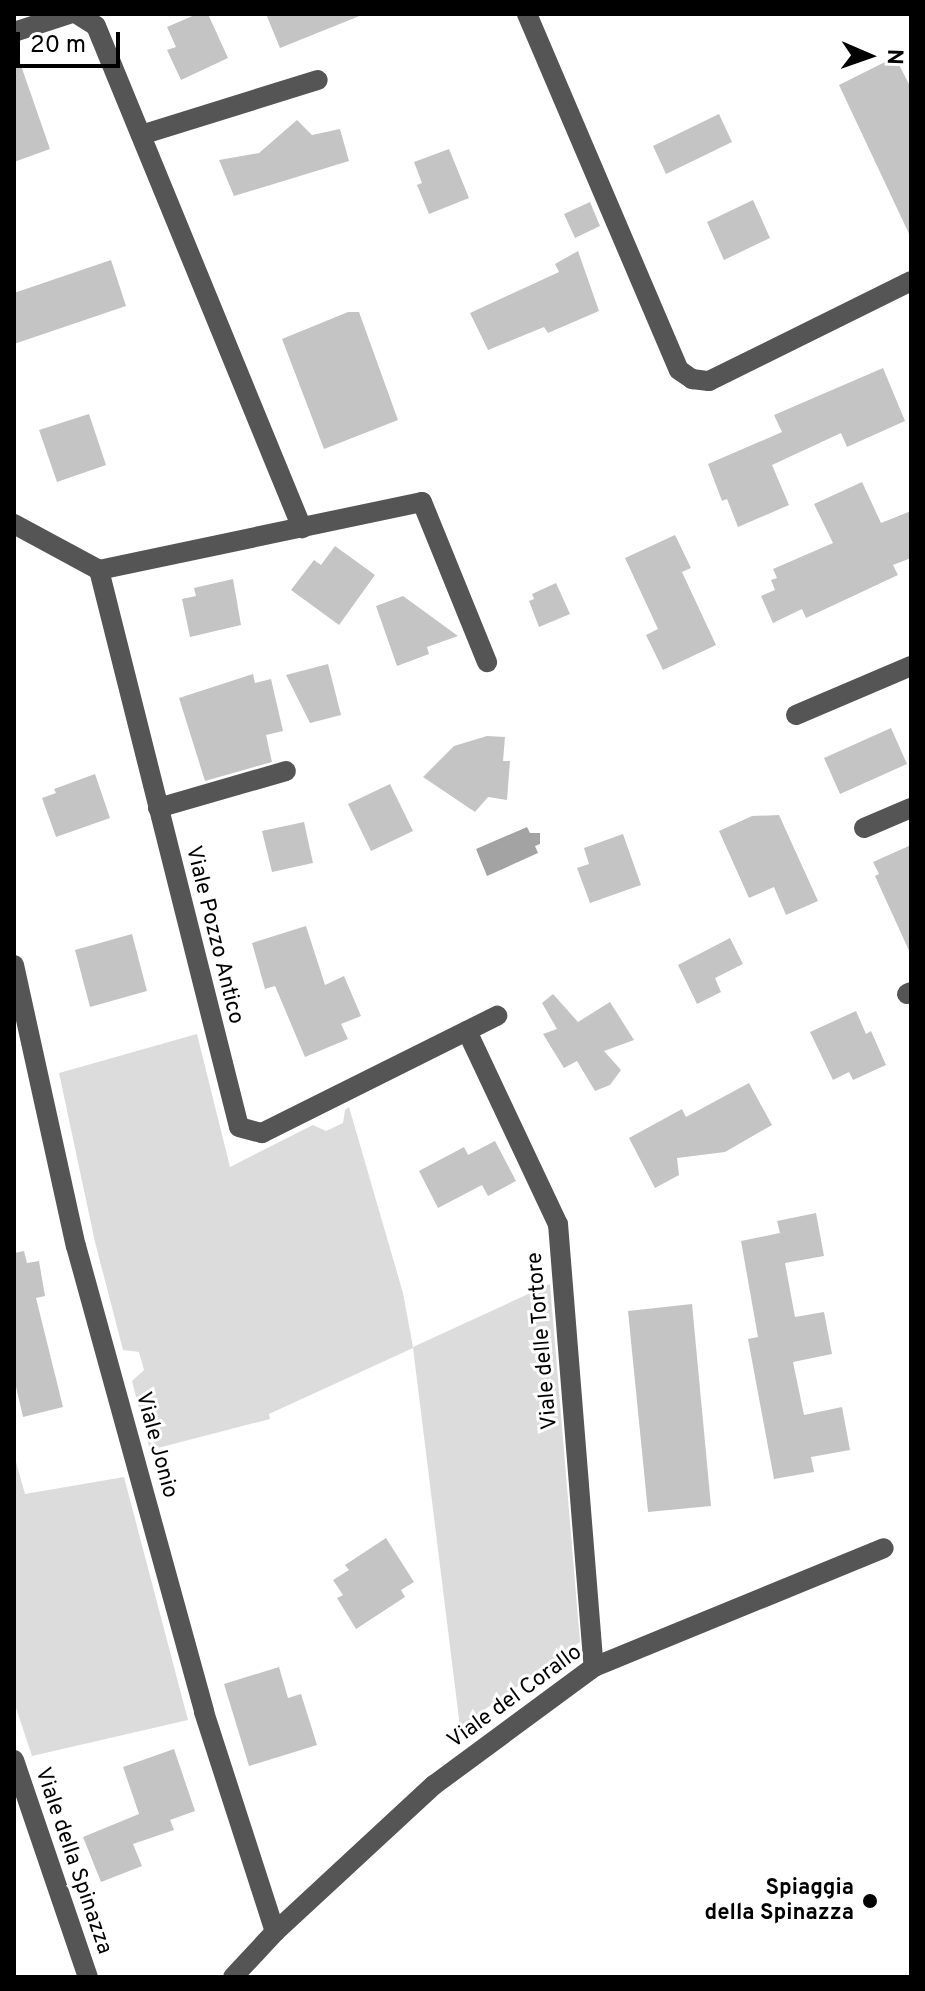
<!DOCTYPE html>
<html>
<head>
<meta charset="utf-8">
<style>
	body { margin:0 }
	#map { position:relative; width:925px; height:1991px; overflow:hidden; background:#fff; font-family:Overpass,sans-serif }
	div>[style] { position:absolute }
	[style*='--x'] { left:calc(var(--x)*1px); top:calc(var(--y)*1px); width:calc(var(--w)*1px); rotate:calc(var(--a)*1deg) }
	.green>* { inset:0; background:#dcdcdc }
	.water>* { inset:0; background:#a3a3a3 }
	.building>* { inset:0; background:#c4c4c4 }
	.minor>* { height:20px; margin:-10px; padding:0 10px; transform-origin:10px; border-radius:10px; background:#555 }
	.dots>* { width:22px; height:22px; translate:-50% -50%; box-sizing:border-box; border:4px solid #fff; border-radius:50% }
	span { translate:-50% -50%; white-space:nowrap; text-align:center; line-height:1.15; -webkit-text-stroke:6px #fff; paint-order:stroke }
	.street-label { font-size:22px; color:#000 }
	.poi-label { font-size:22px; color:#000; font-weight:700 }
	.right { translate:-100% -50%; text-align:right }
	.frame { position:absolute; inset:0; border:16px solid #000; pointer-events:none }
	.north { position:absolute; left:829px; top:16px; width:80px; height:80px; -webkit-text-stroke:6px #fff; paint-order:stroke; rotate:92deg; font-size:22px; font-weight:700; line-height:32px; text-align:center; color:#000 }
	.north::after { content:''; display:block; margin:auto; width:28px; height:36px; background:#000; clip-path:polygon(50% 0,100% 100%,50% 72%,0 100%) }
	.scale { position:absolute; left:16px; top:32px; width:104px; height:36px; box-sizing:border-box; border:4px solid #000; border-top:0; padding-left:10px; font-size:24px; line-height:28px; white-space:nowrap; color:#000; -webkit-text-stroke:6px #fff; paint-order:stroke }
</style>
</head>
<body>
<div id="map">
	<div class="green">
		<div style="clip-path:polygon(197px 1034px,230px 1167px,313px 1125px,326px 1131px,343px 1123px,345px 1110px,349px 1107px,403px 1293px,413px 1347px,550px 1284px,580px 1642px,460px 1727px,413px 1348px,269px 1414px,270px 1419px,150px 1450px,132px 1381px,144px 1370px,139px 1352px,123px 1350px,95px 1242px,59px 1073px)"></div>
		<div style="clip-path:polygon(14px 1455px,25px 1494px,124px 1477px,188px 1720px,32px 1756px,14px 1702px)"></div>
	</div>
	<div class="water">
		<div style="clip-path:polygon(527px 827px,530px 833px,540px 833px,540px 844px,535px 846px,538px 853px,487px 876px,476px 849px)"></div>
	</div>
	<div class="building">
		<div style="clip-path:polygon(197px 14px,208px 14px,228px 58px,181px 80px,167px 50px,176px 47px,167px 27px)"></div>
		<div style="clip-path:polygon(266px 14px,362px 14px,362px 15px,280px 48px)"></div>
		<div style="clip-path:polygon(14px 57px,18px 57px,50px 149px,14px 162px)"></div>
		<div style="clip-path:polygon(895px 57px,911px 88px,911px 238px,839px 85px)"></div>
		<div style="clip-path:polygon(719px 114px,732px 142px,666px 174px,653px 146px)"></div>
		<div style="clip-path:polygon(297px 120px,312px 135px,340px 129px,349px 161px,234px 196px,219px 160px,259px 153px)"></div>
		<div style="clip-path:polygon(449px 149px,469px 198px,429px 214px,417px 185px,422px 183px,414px 162px)"></div>
		<div style="clip-path:polygon(753px 200px,770px 238px,724px 260px,707px 222px)"></div>
		<div style="clip-path:polygon(590px 202px,600px 226px,575px 238px,564px 214px)"></div>
		<div style="clip-path:polygon(578px 251px,599px 311px,548px 333px,544px 327px,488px 350px,470px 313px,559px 272px,555px 264px)"></div>
		<div style="clip-path:polygon(111px 260px,126px 306px,14px 344px,14px 293px)"></div>
		<div style="clip-path:polygon(348px 312px,359px 312px,398px 420px,324px 449px,282px 339px)"></div>
		<div style="clip-path:polygon(883px 368px,905px 421px,847px 447px,841px 433px,772px 465px,789px 505px,738px 527px,727px 499px,722px 501px,708px 464px,782px 432px,774px 415px)"></div>
		<div style="clip-path:polygon(89px 414px,106px 465px,57px 482px,39px 430px)"></div>
		<div style="clip-path:polygon(862px 482px,881px 523px,911px 511px,911px 558px,893px 565px,898px 575px,806px 618px,802px 609px,773px 623px,761px 596px,775px 590px,771px 580px,777px 578px,773px 569px,833px 543px,814px 504px)"></div>
		<div style="clip-path:polygon(675px 535px,691px 568px,682px 572px,716px 645px,663px 670px,646px 635px,658px 629px,625px 558px)"></div>
		<div style="clip-path:polygon(335px 546px,375px 575px,339px 625px,291px 590px,314px 560px,321px 565px)"></div>
		<div style="clip-path:polygon(233px 579px,241px 625px,190px 637px,182px 599px,196px 596px,194px 588px)"></div>
		<div style="clip-path:polygon(556px 583px,570px 614px,539px 627px,529px 601px,534px 599px,532px 594px)"></div>
		<div style="clip-path:polygon(403px 596px,458px 636px,427px 647px,429px 654px,397px 666px,376px 606px)"></div>
		<div style="clip-path:polygon(328px 664px,341px 715px,310px 723px,286px 675px)"></div>
		<div style="clip-path:polygon(253px 674px,255px 683px,271px 679px,283px 731px,266px 735px,272px 762px,205px 781px,179px 698px)"></div>
		<div style="clip-path:polygon(891px 728px,907px 764px,840px 794px,824px 758px)"></div>
		<div style="clip-path:polygon(487px 736px,505px 737px,503px 761px,510px 761px,507px 800px,488px 797px,475px 812px,423px 777px,454px 746px)"></div>
		<div style="clip-path:polygon(95px 774px,110px 818px,56px 837px,42px 798px,56px 793px,54px 789px)"></div>
		<div style="clip-path:polygon(390px 784px,413px 831px,371px 851px,348px 804px)"></div>
		<div style="clip-path:polygon(779px 815px,818px 901px,786px 915px,774px 887px,749px 898px,719px 831px,752px 816px)"></div>
		<div style="clip-path:polygon(304px 822px,313px 863px,272px 872px,262px 831px)"></div>
		<div style="clip-path:polygon(623px 834px,641px 885px,590px 903px,577px 868px,589px 864px,584px 848px)"></div>
		<div style="clip-path:polygon(911px 845px,911px 955px,875px 876px,879px 874px,873px 862px)"></div>
		<div style="clip-path:polygon(306px 926px,325px 985px,344px 976px,361px 1016px,341px 1024px,348px 1039px,305px 1057px,275px 986px,265px 989px,252px 943px)"></div>
		<div style="clip-path:polygon(132px 934px,147px 991px,90px 1007px,75px 950px)"></div>
		<div style="clip-path:polygon(730px 938px,743px 964px,715px 978px,721px 992px,697px 1004px,678px 965px)"></div>
		<div style="clip-path:polygon(553px 994px,578px 1022px,610px 1002px,634px 1040px,604px 1051px,621px 1070px,610px 1085px,595px 1091px,577px 1061px,564px 1068px,543px 1034px,557px 1029px,542px 1003px)"></div>
		<div style="clip-path:polygon(856px 1011px,866px 1034px,871px 1031px,886px 1065px,853px 1080px,849px 1072px,833px 1080px,810px 1032px)"></div>
		<div style="clip-path:polygon(749px 1083px,772px 1125px,725px 1152px,677px 1158px,679px 1175px,655px 1188px,629px 1138px,682px 1109px,686px 1117px)"></div>
		<div style="clip-path:polygon(495px 1141px,516px 1181px,488px 1196px,482px 1185px,438px 1208px,419px 1171px,464px 1147px,468px 1155px)"></div>
		<div style="clip-path:polygon(816px 1213px,824px 1256px,785px 1263px,795px 1317px,824px 1312px,832px 1354px,793px 1362px,804px 1415px,842px 1407px,850px 1450px,811px 1457px,814px 1472px,774px 1479px,748px 1339px,758px 1337px,741px 1241px,780px 1233px,777px 1221px)"></div>
		<div style="clip-path:polygon(24px 1251px,27px 1263px,39px 1261px,45px 1296px,36px 1298px,63px 1407px,23px 1417px,14px 1378px,14px 1253px)"></div>
		<div style="clip-path:polygon(692px 1304px,711px 1506px,648px 1512px,628px 1311px)"></div>
		<div style="clip-path:polygon(386px 1538px,414px 1582px,401px 1590px,405px 1597px,356px 1629px,337px 1598px,343px 1595px,333px 1580px,349px 1570px,345px 1565px)"></div>
		<div style="clip-path:polygon(279px 1667px,288px 1698px,301px 1694px,317px 1745px,249px 1766px,224px 1684px)"></div>
		<div style="clip-path:polygon(174px 1749px,195px 1811px,170px 1820px,174px 1830px,133px 1844px,142px 1866px,101px 1882px,83px 1837px,139px 1814px,123px 1767px)"></div>
	</div>
	<div class="minor">
		<div style="--x:77;--y:14;--w:22;--a:32"></div>
		<div style="--x:96;--y:26;--w:543;--a:67.69"></div>
		<div style="--x:527;--y:14;--w:387;--a:66.9"></div>
		<div style="--x:679;--y:370;--w:16;--a:35"></div>
		<div style="--x:692;--y:379;--w:17;--a:7"></div>
		<div style="--x:709;--y:381;--w:225;--a:-26.3"></div>
		<div style="--x:14;--y:32;--w:58;--a:-18.1"></div>
		<div style="--x:141;--y:135;--w:185;--a:-17.3"></div>
		<div style="--x:14;--y:524;--w:97;--a:28.4"></div>
		<div style="--x:99;--y:570;--w:574;--a:75.89"></div>
		<div style="--x:239;--y:1127;--w:24;--a:15"></div>
		<div style="--x:262;--y:1133;--w:263;--a:-26.5"></div>
		<div style="--x:99;--y:570;--w:330;--a:-11.9"></div>
		<div style="--x:422;--y:502;--w:173;--a:67.9"></div>
		<div style="--x:796;--y:715;--w:125;--a:-23.1"></div>
		<div style="--x:158;--y:808;--w:133;--a:-16.1"></div>
		<div style="--x:864;--y:828;--w:51;--a:-23.1"></div>
		<div style="--x:14;--y:965;--w:288;--a:77.6"></div>
		<div style="--x:76;--y:1246;--w:483;--a:74.6"></div>
		<div style="--x:204;--y:1712;--w:231;--a:72.1"></div>
		<div style="--x:907;--y:994;--w:4;--a:-27"></div>
		<div style="--x:467;--y:1031;--w:213;--a:64.8"></div>
		<div style="--x:558;--y:1224;--w:444;--a:85.4"></div>
		<div style="--x:14;--y:1760;--w:229;--a:71.2"></div>
		<div style="--x:233;--y:1977;--w:62;--a:-47"></div>
		<div style="--x:275;--y:1932;--w:217;--a:-42.8"></div>
		<div style="--x:434;--y:1785;--w:199;--a:-36.4"></div>
		<div style="--x:594;--y:1667;--w:313;--a:-22.3"></div>
	</div>
	<div class="dots">
		<div style="left:870px;top:1901px;background:#000"></div>
	</div>
	<div class="street-label">
		<span style="left:214px;top:935px;rotate:76deg">Viale Pozzo Antico</span>
		<span style="left:543px;top:1341px;rotate:-95deg">Viale delle Tortore</span>
		<span style="left:156px;top:1445px;rotate:75deg">Viale Jonio</span>
		<span style="left:515px;top:1697px;rotate:-36deg">Viale del Corallo</span>
		<span style="left:73px;top:1861px;rotate:71deg">Viale della Spinazza</span>
	</div>
	<div class="poi-label">
		<span class="right" style="left:854px;top:1901px">Spiaggia<br>della Spinazza</span>
	</div>
	<div class="frame"></div>
	<div class="north">N</div>
	<div class="scale">20 m</div>
</div>
</body>
</html>
